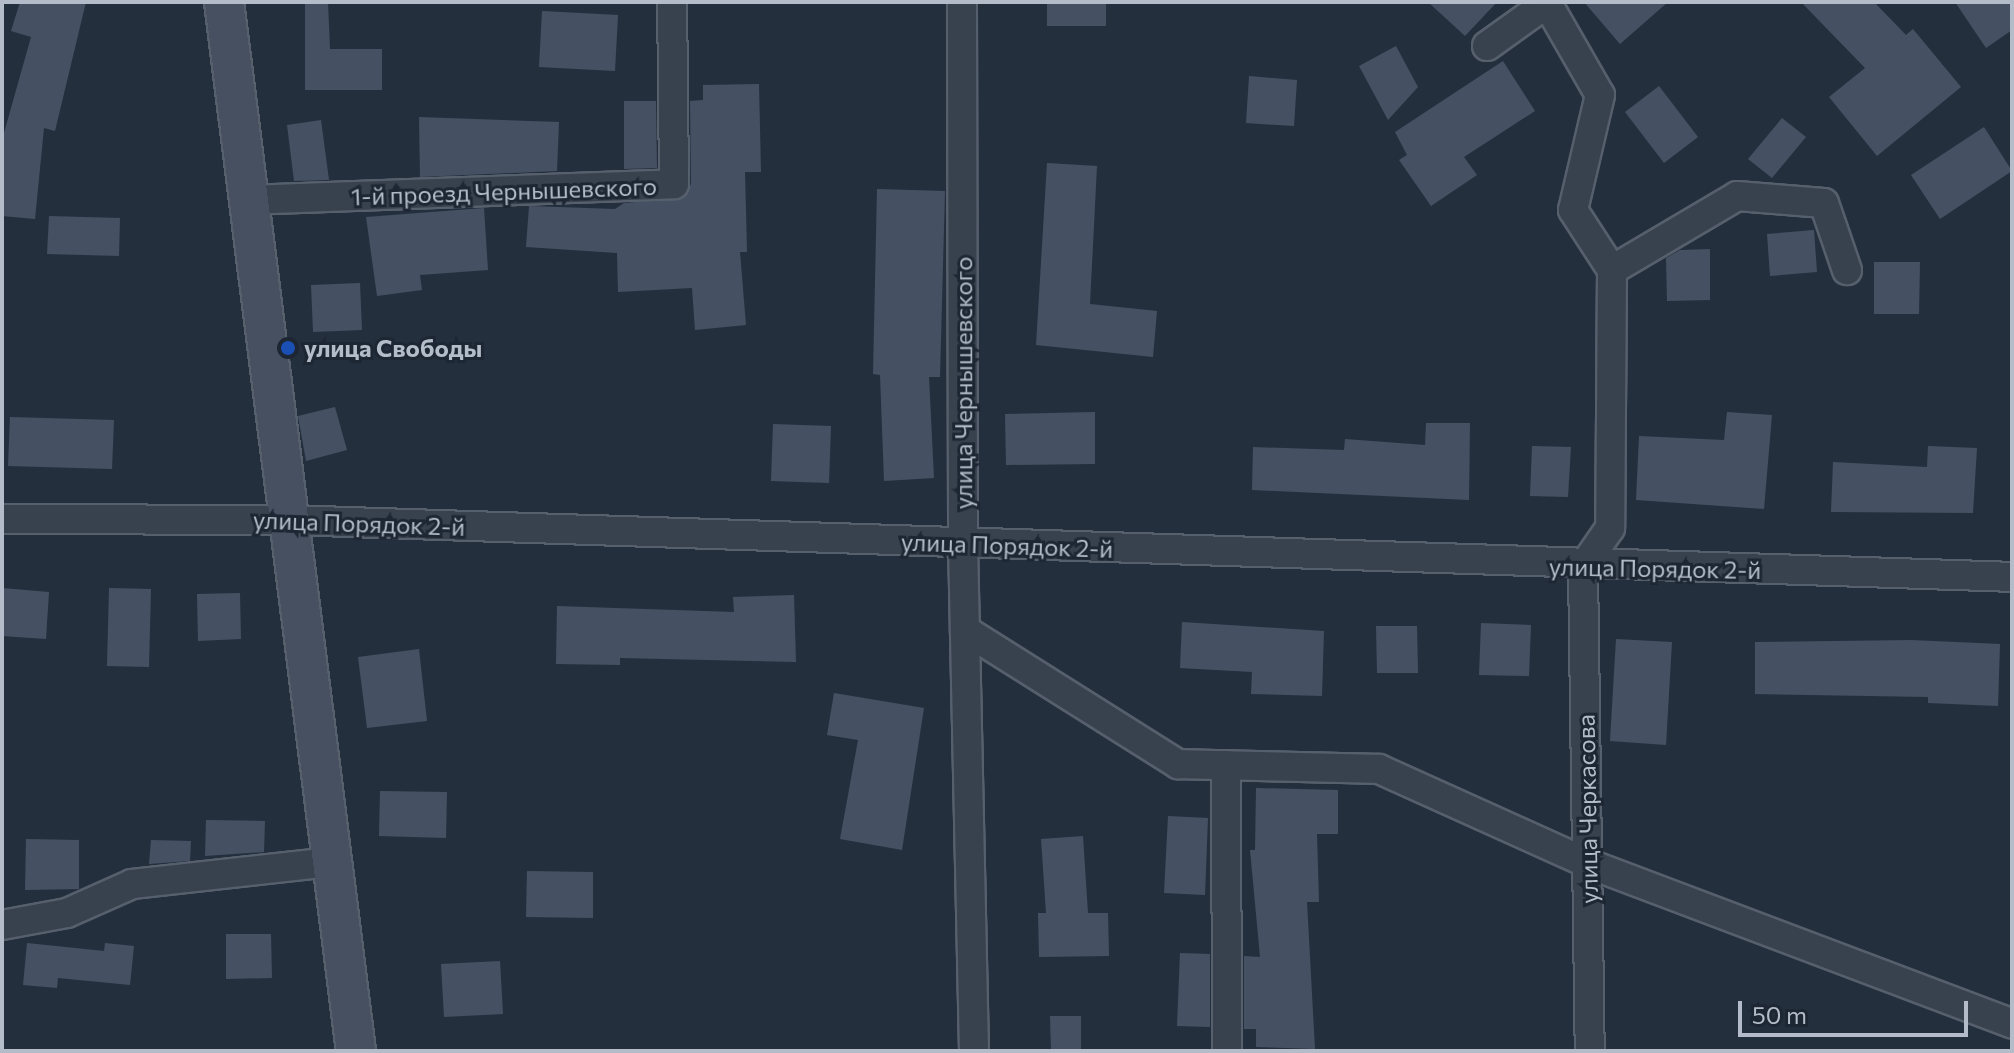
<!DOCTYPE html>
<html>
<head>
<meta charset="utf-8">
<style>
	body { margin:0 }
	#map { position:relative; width:2014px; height:1053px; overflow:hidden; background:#242f3e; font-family:Commissioner,sans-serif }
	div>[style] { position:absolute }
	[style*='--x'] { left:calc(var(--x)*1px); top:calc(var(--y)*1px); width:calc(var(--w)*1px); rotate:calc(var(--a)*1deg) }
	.building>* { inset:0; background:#455162 }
	.roads { filter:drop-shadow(2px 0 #565f6c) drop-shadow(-2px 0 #565f6c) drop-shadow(0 2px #565f6c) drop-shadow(0 -2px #565f6c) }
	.street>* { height:28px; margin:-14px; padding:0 14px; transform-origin:14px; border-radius:14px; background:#38414e }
	.secondary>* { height:38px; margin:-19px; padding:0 19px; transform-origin:19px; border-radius:19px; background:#465061 }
	.dots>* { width:22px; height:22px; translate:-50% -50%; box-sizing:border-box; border:4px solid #1d2633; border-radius:50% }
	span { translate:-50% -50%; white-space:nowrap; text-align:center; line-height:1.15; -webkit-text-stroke:6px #1d2633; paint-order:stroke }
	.street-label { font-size:24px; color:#b4bcc9 }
	.poi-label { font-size:24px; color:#b4bcc9; font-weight:700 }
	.left { translate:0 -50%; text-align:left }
	.frame { position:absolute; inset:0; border:4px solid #b4bcc9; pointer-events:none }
	.scale { position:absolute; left:1738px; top:1001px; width:230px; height:36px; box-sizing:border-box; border:4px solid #b4bcc9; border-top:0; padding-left:10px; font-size:24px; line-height:28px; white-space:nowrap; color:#b4bcc9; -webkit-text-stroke:6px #1d2633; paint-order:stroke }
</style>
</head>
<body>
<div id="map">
	<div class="building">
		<div style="clip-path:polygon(20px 2px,86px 2px,55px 131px,44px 128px,35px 219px,2px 216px,2px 140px,31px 37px,11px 31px)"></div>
		<div style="clip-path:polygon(305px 2px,328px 2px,330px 49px,382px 49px,382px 90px,305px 90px)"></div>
		<div style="clip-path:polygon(1047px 2px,1106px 2px,1106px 26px,1047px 26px)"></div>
		<div style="clip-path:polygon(1428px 2px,1497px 2px,1465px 36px)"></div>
		<div style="clip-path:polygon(1584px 2px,1668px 2px,1620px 44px)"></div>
		<div style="clip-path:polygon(1801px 2px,1874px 2px,1906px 35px,1913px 29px,1961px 87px,1877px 156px,1829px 97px,1865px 68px)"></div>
		<div style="clip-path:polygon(1955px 2px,2012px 2px,2012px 30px,1986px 48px)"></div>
		<div style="clip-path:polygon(542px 11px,618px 15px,615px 71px,539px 67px)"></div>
		<div style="clip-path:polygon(1396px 46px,1418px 87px,1388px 120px,1359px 66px)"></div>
		<div style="clip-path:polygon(1503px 61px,1535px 111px,1464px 157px,1477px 175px,1431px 206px,1399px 160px,1407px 155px,1395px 132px)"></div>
		<div style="clip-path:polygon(1249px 76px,1297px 80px,1294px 126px,1246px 123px)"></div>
		<div style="clip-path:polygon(759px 84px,761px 172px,745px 172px,747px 252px,740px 252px,746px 325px,695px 330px,692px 288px,618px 292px,617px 253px,526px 247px,529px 206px,615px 209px,624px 203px,684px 198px,691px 184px,690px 101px,703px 100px,703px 85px)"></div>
		<div style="clip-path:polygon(1659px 86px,1698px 137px,1664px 163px,1625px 112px)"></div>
		<div style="clip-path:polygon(624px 101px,656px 101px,657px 168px,624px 169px)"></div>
		<div style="clip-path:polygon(419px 117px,559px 122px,557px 171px,420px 177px)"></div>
		<div style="clip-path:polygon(1782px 118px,1806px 137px,1772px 178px,1748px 159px)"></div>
		<div style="clip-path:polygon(321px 120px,329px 180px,294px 181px,287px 125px)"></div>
		<div style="clip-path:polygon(1984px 127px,2012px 171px,1940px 219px,1911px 175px)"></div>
		<div style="clip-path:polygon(1047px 163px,1097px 166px,1090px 304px,1157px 311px,1153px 357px,1036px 345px)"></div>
		<div style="clip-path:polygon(877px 189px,945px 191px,940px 377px,929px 377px,934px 478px,884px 481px,880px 375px,873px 374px)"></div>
		<div style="clip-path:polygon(484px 208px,488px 270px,420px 275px,422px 290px,377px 296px,366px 217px)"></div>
		<div style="clip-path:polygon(49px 216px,120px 218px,119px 256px,47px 254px)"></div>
		<div style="clip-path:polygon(1814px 230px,1817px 272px,1770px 276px,1767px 234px)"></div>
		<div style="clip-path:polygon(1710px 249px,1710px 300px,1667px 301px,1666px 258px,1680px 250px)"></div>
		<div style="clip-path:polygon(1874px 262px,1920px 262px,1919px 314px,1874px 314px)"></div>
		<div style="clip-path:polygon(360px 283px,362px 330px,313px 332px,311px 285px)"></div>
		<div style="clip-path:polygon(335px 407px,347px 450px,306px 461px,298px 416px)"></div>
		<div style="clip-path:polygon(1095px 412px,1095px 464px,1006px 465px,1005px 414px)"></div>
		<div style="clip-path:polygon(1727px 412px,1772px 415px,1764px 509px,1636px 500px,1639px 436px,1724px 440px)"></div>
		<div style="clip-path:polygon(10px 417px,114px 420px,112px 469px,8px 466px)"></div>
		<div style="clip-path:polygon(1426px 423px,1470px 423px,1469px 500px,1252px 490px,1253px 447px,1344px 450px,1345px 439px,1425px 445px)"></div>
		<div style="clip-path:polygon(773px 424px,831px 426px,829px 483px,771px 481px)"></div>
		<div style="clip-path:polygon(1532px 446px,1571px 447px,1568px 497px,1530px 496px)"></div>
		<div style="clip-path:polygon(1928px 446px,1977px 448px,1973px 513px,1831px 512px,1833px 462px,1927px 467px)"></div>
		<div style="clip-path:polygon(2px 588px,49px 592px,46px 639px,2px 636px)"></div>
		<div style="clip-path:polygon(109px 588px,151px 589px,149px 667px,107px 666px)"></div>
		<div style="clip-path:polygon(240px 593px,241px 639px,198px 641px,197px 594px)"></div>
		<div style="clip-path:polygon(794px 595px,796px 662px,620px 658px,620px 665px,556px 664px,557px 606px,734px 612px,733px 597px)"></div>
		<div style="clip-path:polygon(1182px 622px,1324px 631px,1322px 696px,1251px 694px,1252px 672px,1180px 668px)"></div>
		<div style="clip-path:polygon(1481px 623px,1531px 625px,1529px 676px,1479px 675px)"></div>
		<div style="clip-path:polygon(1376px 626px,1417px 626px,1418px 673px,1377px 673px)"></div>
		<div style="clip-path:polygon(1616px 639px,1672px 642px,1666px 745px,1610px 741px)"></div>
		<div style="clip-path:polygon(1911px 640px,2000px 644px,1998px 706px,1928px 703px,1928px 697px,1755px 694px,1755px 642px)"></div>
		<div style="clip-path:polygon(419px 649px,427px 721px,367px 728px,358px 657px)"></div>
		<div style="clip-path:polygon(834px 693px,924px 708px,902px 850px,840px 839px,858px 740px,827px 735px)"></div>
		<div style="clip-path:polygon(1256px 788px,1338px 790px,1338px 834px,1317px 834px,1319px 902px,1307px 902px,1315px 1049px,1256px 1047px,1256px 1029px,1244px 1029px,1244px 956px,1260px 957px,1250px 850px,1255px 850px)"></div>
		<div style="clip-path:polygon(380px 791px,447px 792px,446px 838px,379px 836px)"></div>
		<div style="clip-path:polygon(1168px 816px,1208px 818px,1205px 895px,1164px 893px)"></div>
		<div style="clip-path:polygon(206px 820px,265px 821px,264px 852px,205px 856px)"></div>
		<div style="clip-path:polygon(1083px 836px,1088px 913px,1108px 913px,1109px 956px,1039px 957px,1038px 913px,1046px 913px,1041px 839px)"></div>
		<div style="clip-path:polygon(26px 839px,79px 840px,79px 889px,25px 890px)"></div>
		<div style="clip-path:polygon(151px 840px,191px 841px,190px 861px,149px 864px)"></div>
		<div style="clip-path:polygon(527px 871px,593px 872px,593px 918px,526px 917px)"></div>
		<div style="clip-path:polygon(226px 934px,271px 934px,272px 978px,226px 979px)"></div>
		<div style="clip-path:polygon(27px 943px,104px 951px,105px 943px,134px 946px,130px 985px,58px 978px,57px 988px,23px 985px)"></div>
		<div style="clip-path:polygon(1180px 953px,1210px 954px,1210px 1027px,1177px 1026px)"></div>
		<div style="clip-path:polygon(500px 961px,503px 1014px,444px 1017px,441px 964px)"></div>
		<div style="clip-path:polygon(1050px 1016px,1081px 1016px,1081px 1051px,1051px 1051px)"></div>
	</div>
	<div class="roads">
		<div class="street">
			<div style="--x:962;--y:2;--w:541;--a:89.89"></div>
			<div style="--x:963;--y:543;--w:508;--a:88.76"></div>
			<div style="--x:1487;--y:46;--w:74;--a:-35.6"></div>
			<div style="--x:1547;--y:3;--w:106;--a:60.1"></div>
			<div style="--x:1600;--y:95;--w:118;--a:103.2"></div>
			<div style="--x:1573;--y:210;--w:72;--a:57"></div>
			<div style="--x:1612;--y:270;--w:258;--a:90.4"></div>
			<div style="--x:1610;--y:528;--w:47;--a:124.7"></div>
			<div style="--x:1583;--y:567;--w:484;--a:89.2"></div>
			<div style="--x:247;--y:200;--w:427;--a:-2.1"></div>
			<div style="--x:674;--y:184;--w:182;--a:-90.6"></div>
			<div style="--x:1612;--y:270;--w:145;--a:-30.6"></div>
			<div style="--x:1737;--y:196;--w:87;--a:4.6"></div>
			<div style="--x:1824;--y:203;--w:71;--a:71.1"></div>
			<div style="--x:2;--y:519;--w:286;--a:0.2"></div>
			<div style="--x:288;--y:520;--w:1725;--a:1.89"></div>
			<div style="--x:965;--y:630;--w:252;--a:32.2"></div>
			<div style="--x:1178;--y:764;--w:201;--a:1.4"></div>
			<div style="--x:1379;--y:769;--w:228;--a:24.3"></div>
			<div style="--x:1587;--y:863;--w:454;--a:20.7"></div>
			<div style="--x:1226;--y:765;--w:286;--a:89.8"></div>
			<div style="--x:2;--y:925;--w:66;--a:-10.5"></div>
			<div style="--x:67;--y:913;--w:71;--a:-24"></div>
			<div style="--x:132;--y:884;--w:201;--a:-6.3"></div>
		</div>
		<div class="secondary">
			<div style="--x:224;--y:2;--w:1057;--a:82.83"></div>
		</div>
	</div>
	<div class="dots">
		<div style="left:288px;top:348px;background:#1a4fb4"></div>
	</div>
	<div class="street-label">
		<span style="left:504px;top:191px;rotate:-2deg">1-й проезд Чернышевского</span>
		<span style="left:963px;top:383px;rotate:-90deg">улица Чернышевского</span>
		<span style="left:359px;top:523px;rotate:2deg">улица Порядок 2-й</span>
		<span style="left:1007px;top:545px;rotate:2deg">улица Порядок 2-й</span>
		<span style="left:1655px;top:568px;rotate:1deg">улица Порядок 2-й</span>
		<span style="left:1587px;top:809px;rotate:-91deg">улица Черкасова</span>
	</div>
	<div class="poi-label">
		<span class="left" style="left:304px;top:348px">улица Свободы</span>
	</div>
	<div class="frame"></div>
	<div class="scale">50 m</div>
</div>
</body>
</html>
